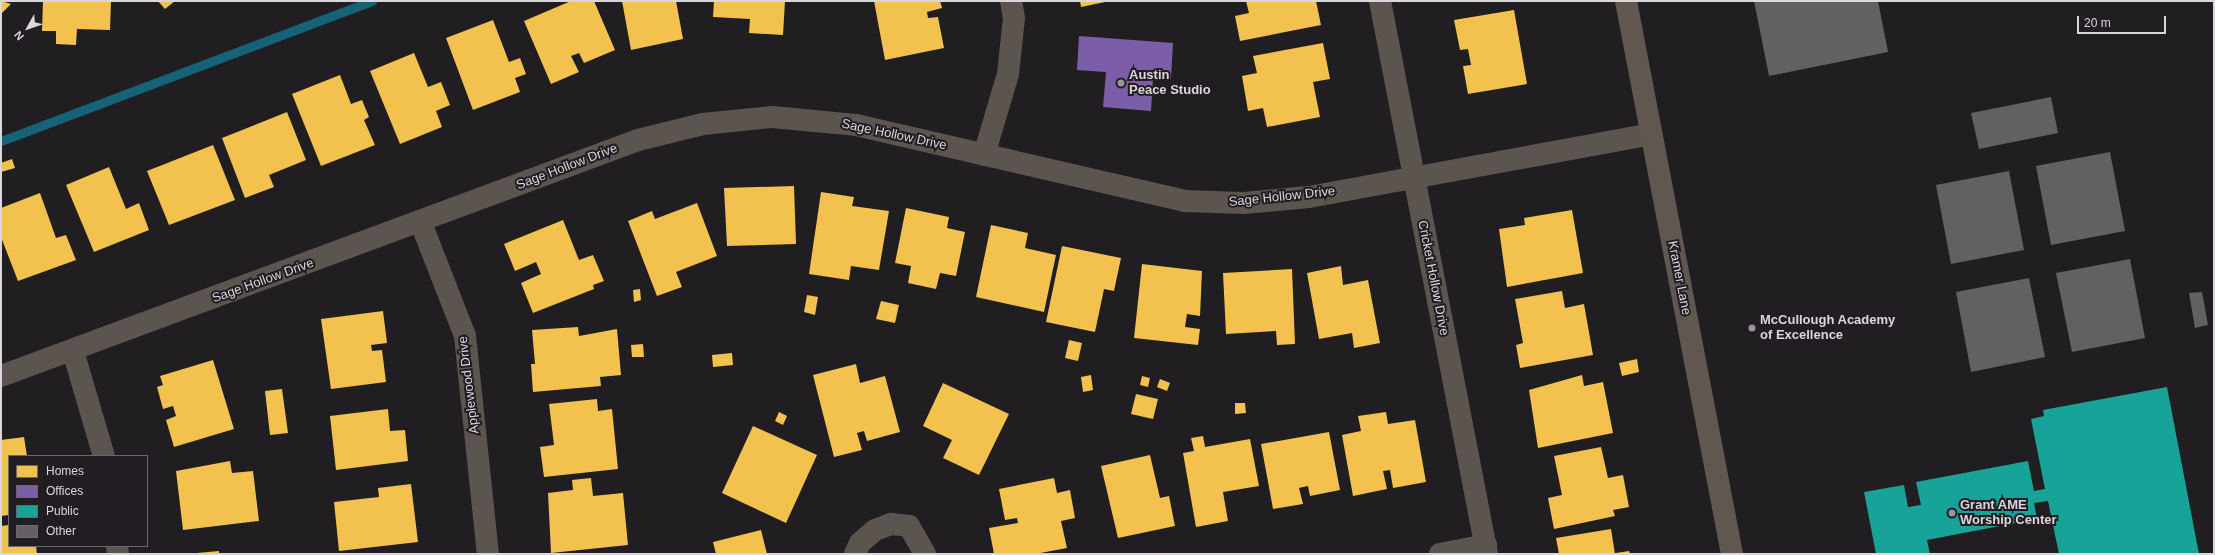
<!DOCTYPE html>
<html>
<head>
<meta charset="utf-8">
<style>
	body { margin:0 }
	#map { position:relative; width:2215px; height:555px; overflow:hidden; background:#211e22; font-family:Helvetica,sans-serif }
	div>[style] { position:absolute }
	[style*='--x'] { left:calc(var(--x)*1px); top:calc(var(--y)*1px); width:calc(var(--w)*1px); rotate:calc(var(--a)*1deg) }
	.homes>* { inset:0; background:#f2c14e }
	.offices>* { inset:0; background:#7b5ea7 }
	.public>* { inset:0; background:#17a398 }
	.stream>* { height:9px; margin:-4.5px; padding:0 4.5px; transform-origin:4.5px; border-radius:4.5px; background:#166378 }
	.building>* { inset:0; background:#626063 }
	.street>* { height:22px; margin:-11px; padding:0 11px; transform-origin:11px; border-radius:11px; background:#5c554f }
	.secondary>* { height:22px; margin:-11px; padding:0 11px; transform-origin:11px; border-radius:11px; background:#605751 }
	.dots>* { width:11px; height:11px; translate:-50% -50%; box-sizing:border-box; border:2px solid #221d23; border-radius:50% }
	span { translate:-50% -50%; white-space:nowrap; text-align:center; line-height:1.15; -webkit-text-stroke:4px #221d23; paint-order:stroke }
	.poi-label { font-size:13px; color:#dad6db; font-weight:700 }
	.left { translate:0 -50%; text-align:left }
	.street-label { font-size:13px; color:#dad6db }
	.frame { position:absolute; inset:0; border:2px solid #dad6db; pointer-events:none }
	.legend { position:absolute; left:8px; top:455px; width:140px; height:92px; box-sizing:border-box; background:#221d23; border:1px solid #6c676d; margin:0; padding:5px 7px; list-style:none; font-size:12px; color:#dad6db }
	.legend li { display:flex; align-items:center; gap:8px; height:20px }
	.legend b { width:20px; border:1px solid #6c676d }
	.north { position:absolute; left:8px; top:8px; width:40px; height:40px; -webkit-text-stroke:3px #221d23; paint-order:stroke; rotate:230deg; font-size:11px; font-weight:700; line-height:16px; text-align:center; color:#dad6db }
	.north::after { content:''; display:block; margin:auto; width:14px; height:18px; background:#dad6db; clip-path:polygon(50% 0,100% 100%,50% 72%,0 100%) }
	.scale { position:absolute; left:2077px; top:16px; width:89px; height:18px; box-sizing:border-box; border:2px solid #dad6db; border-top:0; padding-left:5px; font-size:12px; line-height:14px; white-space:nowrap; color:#dad6db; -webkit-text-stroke:3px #221d23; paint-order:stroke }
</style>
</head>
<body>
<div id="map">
	<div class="homes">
		<div style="clip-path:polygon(1px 1px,11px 4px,1px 14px)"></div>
		<div style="clip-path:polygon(43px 1px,111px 1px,110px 30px,77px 29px,76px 45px,56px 44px,56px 31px,42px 31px)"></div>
		<div style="clip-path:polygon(158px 1px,175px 1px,165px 9px)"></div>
		<div style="clip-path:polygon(571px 1px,594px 1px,615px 50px,584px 63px,579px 53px,571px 56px,579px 72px,551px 84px,524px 21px)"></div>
		<div style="clip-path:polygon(622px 1px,676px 1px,683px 39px,631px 50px)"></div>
		<div style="clip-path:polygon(714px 1px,785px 1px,783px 35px,749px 33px,750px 19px,713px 17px)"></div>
		<div style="clip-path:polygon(874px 1px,940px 1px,942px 8px,927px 12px,928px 18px,938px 17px,944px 48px,885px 60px)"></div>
		<div style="clip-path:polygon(1080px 1px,1105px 1px,1105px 2px,1081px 7px)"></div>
		<div style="clip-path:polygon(1246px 1px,1316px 1px,1321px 25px,1240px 41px,1235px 16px,1249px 13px)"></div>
		<div style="clip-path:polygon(1514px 10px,1527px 84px,1468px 94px,1463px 66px,1471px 65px,1468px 49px,1460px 50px,1454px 20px)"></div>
		<div style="clip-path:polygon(493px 20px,509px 62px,520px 58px,526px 74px,515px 78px,520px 92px,473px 110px,446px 38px)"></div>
		<div style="clip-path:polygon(1323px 43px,1330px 79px,1313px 82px,1320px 117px,1267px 127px,1263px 108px,1248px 111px,1242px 76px,1257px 73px,1253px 56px)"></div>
		<div style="clip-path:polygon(414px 53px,428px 87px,441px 82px,450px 105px,436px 111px,442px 127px,400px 144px,370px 71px)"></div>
		<div style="clip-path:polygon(340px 75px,351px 104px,362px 100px,369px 117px,364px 120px,375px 145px,321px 166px,292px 94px)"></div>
		<div style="clip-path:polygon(287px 112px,306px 160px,269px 175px,274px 187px,245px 198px,222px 138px)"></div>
		<div style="clip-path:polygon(213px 145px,235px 200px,169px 225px,147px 171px)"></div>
		<div style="clip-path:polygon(12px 159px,15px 168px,1px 172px,1px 163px)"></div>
		<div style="clip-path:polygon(109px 167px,126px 209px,139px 203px,149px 230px,94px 252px,66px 185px)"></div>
		<div style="clip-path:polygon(794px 186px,796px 244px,727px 246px,724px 188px)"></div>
		<div style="clip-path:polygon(821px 192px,854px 197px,852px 206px,889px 211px,879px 270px,851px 266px,849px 280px,809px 274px)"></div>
		<div style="clip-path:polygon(40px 193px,56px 238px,66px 235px,76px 260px,18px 281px,1px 237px,1px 208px)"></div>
		<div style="clip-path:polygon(697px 203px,717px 256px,676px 272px,682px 287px,657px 296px,628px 221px,652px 211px,655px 219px)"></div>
		<div style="clip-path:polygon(906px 208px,949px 217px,947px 228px,965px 232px,956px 276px,940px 273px,936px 289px,908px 283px,911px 266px,895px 263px)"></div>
		<div style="clip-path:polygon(1572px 210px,1583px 273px,1507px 287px,1499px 229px,1525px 225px,1524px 218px)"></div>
		<div style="clip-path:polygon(563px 220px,579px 260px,593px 255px,604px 281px,593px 285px,594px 289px,533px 313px,521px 283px,541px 274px,536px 262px,515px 271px,504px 244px)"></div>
		<div style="clip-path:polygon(991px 225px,1028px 233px,1025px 248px,1056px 255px,1044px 312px,976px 297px)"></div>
		<div style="clip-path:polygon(1062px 246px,1121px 258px,1114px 291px,1104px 289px,1095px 332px,1046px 322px)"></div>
		<div style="clip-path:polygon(1142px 264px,1202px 271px,1200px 316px,1187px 314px,1185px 327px,1200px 329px,1198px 345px,1134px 338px)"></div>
		<div style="clip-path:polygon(1341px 266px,1343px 285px,1368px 280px,1380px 343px,1354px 348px,1352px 333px,1319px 339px,1307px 273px)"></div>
		<div style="clip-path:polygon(1292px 269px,1295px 344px,1277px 345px,1276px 331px,1226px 334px,1223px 273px)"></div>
		<div style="clip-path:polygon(640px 289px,641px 300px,634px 302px,633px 290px)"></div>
		<div style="clip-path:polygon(1562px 291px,1565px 308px,1584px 304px,1593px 355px,1520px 368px,1516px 345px,1523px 343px,1515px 299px)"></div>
		<div style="clip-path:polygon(807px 295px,818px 297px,815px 315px,804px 312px)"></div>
		<div style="clip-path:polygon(881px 301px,899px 305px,895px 323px,876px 319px)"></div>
		<div style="clip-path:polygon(383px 311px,387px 343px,371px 345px,372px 351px,382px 350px,386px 382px,331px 389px,321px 319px)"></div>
		<div style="clip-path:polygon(578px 327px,579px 336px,617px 329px,621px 375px,600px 377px,601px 386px,533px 392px,531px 364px,535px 364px,532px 330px)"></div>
		<div style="clip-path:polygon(1069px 340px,1082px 343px,1078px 361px,1065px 358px)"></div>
		<div style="clip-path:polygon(643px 344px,644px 357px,632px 357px,631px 345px)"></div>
		<div style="clip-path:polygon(732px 353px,733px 365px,713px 367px,712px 355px)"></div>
		<div style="clip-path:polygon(1637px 359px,1639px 372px,1622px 376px,1619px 363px)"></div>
		<div style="clip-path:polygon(213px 360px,234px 429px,174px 447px,166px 420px,176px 416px,173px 406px,163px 409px,157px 387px,163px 385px,160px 376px)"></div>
		<div style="clip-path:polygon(856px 364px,860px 383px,885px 376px,900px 432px,867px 441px,864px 431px,857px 433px,862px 450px,834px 457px,813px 375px)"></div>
		<div style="clip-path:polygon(1091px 375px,1093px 390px,1083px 392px,1081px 377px)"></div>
		<div style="clip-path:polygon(1582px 375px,1584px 386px,1603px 382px,1613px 433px,1538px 448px,1529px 390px)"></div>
		<div style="clip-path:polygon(1142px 376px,1150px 378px,1148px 387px,1140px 385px)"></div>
		<div style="clip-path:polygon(1160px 379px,1170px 383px,1167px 391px,1157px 387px)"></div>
		<div style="clip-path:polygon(943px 383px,1009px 414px,979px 475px,943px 458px,952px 440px,923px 426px)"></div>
		<div style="clip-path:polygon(282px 389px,288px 433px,270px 435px,265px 391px)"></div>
		<div style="clip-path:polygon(1136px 394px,1158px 399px,1153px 419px,1131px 414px)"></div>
		<div style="clip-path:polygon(597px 399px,598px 411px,612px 409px,618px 469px,544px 477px,540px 447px,554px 445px,549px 404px)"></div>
		<div style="clip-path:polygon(1235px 403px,1245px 403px,1246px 413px,1235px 414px)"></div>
		<div style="clip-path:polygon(388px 409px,390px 431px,405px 430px,408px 461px,336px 470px,330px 416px)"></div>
		<div style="clip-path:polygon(779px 412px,787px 416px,783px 425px,775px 421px)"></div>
		<div style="clip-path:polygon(1386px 412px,1388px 424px,1415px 420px,1426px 482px,1393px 488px,1390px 470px,1383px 471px,1387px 489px,1353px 496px,1342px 435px,1361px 431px,1358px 416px)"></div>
		<div style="clip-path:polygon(753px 426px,817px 455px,786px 523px,722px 493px)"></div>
		<div style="clip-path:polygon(1329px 432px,1340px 490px,1310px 496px,1308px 486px,1299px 488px,1303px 504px,1273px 509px,1261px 444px)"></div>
		<div style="clip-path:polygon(1203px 436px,1205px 447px,1250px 439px,1259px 486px,1223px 492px,1228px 521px,1196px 527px,1183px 453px,1194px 451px,1191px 438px)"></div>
		<div style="clip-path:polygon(24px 437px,27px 456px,9px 456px,9px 515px,1px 516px,1px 440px)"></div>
		<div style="clip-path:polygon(1601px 447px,1608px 478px,1623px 475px,1629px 507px,1613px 510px,1615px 516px,1554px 529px,1548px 498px,1562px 495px,1554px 456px)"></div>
		<div style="clip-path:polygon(1150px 455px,1160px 498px,1169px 496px,1175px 526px,1118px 538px,1101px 466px)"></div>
		<div style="clip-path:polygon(230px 461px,232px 473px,253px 471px,259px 521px,183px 530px,176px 471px)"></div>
		<div style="clip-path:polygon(591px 478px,593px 496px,623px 493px,628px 545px,551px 553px,548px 493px,573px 490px,572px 480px)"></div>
		<div style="clip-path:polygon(1054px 478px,1057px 493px,1070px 490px,1075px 518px,1061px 521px,1067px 548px,1035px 554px,994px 554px,989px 528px,1018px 523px,1017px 518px,1005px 520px,999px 489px)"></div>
		<div style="clip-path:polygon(411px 484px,418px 542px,339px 551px,334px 502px,379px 497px,378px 488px)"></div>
		<div style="clip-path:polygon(9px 525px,9px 546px,36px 546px,37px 554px,1px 554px,1px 526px)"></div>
		<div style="clip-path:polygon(1611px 529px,1615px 554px,1559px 554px,1556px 538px)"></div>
		<div style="clip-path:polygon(761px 530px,767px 554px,716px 554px,713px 542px)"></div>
		<div style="clip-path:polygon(219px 551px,219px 554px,197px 554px,197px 553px)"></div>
		<div style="clip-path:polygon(1629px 551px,1630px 554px,1616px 554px,1616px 553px)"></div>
	</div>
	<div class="offices">
		<div style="clip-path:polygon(1079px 36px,1173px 43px,1171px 79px,1153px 77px,1151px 111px,1103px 107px,1106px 72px,1077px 70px)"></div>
	</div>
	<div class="public">
		<div style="clip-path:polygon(2167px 387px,2199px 554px,2059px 554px,2048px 501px,2034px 503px,2037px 519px,1927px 540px,1930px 554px,1876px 554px,1864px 492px,1904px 485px,1908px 507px,1921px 505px,1916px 482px,2028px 461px,2034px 491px,2045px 489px,2031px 419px,2044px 416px,2043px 410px)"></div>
	</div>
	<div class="stream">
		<div style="--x:1;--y:141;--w:397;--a:-20.7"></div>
	</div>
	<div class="building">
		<div style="clip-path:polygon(1754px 1px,1878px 1px,1888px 52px,1769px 76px)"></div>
		<div style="clip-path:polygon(2051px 97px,2058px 133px,1979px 149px,1971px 113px)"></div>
		<div style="clip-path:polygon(2110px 152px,2125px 231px,2051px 245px,2036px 166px)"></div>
		<div style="clip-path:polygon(2009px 171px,2024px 250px,1951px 264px,1936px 185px)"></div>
		<div style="clip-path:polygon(2130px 259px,2145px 338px,2072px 352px,2056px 273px)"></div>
		<div style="clip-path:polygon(2029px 278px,2045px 357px,1971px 372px,1956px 292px)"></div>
		<div style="clip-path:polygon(2202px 292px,2208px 325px,2195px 328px,2189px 293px)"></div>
	</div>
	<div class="street">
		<div style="--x:1380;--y:1;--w:563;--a:79.05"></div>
		<div style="--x:984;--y:155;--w:84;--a:-73.5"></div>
		<div style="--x:1008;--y:74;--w:56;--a:-83.9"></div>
		<div style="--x:1014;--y:18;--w:17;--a:-100"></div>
		<div style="--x:421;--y:223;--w:121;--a:68.7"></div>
		<div style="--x:465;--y:336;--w:219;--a:84"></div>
		<div style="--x:73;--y:351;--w:109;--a:73.6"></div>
		<div style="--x:1;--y:376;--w:679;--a:-20.33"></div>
		<div style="--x:638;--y:140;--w:67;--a:-13.8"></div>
		<div style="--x:703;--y:124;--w:69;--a:-5.8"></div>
		<div style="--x:772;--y:117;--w:84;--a:5.4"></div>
		<div style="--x:856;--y:125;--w:337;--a:13"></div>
		<div style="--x:1184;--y:201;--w:60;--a:1.9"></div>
		<div style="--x:1244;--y:203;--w:65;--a:-5.3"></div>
		<div style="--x:1309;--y:197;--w:348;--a:-10.4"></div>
		<div style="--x:117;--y:546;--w:8;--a:83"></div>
		<div style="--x:855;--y:554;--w:12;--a:-66"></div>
		<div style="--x:860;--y:543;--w:20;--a:-41"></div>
		<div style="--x:875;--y:530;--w:17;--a:-21"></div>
		<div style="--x:891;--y:524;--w:18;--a:6"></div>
		<div style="--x:909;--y:526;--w:32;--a:60"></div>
		<div style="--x:1440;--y:554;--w:47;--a:-11.1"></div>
	</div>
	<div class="secondary">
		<div style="--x:1626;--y:1;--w:563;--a:79.15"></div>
	</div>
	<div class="dots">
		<div style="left:1121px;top:83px;background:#99969a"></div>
		<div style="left:1752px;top:328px;background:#99969a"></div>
		<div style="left:1952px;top:513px;background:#99969a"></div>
	</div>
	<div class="poi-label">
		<span class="left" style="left:1129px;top:83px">Austin<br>Peace Studio</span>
		<span class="left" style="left:1760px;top:328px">McCullough Academy<br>of Excellence</span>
		<span class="left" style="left:1960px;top:513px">Grant AME<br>Worship Center</span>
	</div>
	<div class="street-label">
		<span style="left:894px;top:135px;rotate:12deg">Sage Hollow Drive</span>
		<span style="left:567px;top:167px;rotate:-21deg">Sage Hollow Drive</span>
		<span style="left:1282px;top:197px;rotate:-6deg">Sage Hollow Drive</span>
		<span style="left:1433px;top:278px;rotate:79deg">Cricket Hollow Drive</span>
		<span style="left:1679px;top:278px;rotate:79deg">Kramer Lane</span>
		<span style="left:263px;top:281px;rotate:-20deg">Sage Hollow Drive</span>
		<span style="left:469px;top:385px;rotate:-97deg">Applewood Drive</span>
	</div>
	<div class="frame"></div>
	<ul class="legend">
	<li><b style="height:11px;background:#f2c14e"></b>Homes</li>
	<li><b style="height:11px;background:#7b5ea7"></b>Offices</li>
	<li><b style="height:11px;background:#17a398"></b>Public</li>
	<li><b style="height:11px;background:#626063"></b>Other</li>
	</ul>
	<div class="north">N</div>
	<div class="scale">20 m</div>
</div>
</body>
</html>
